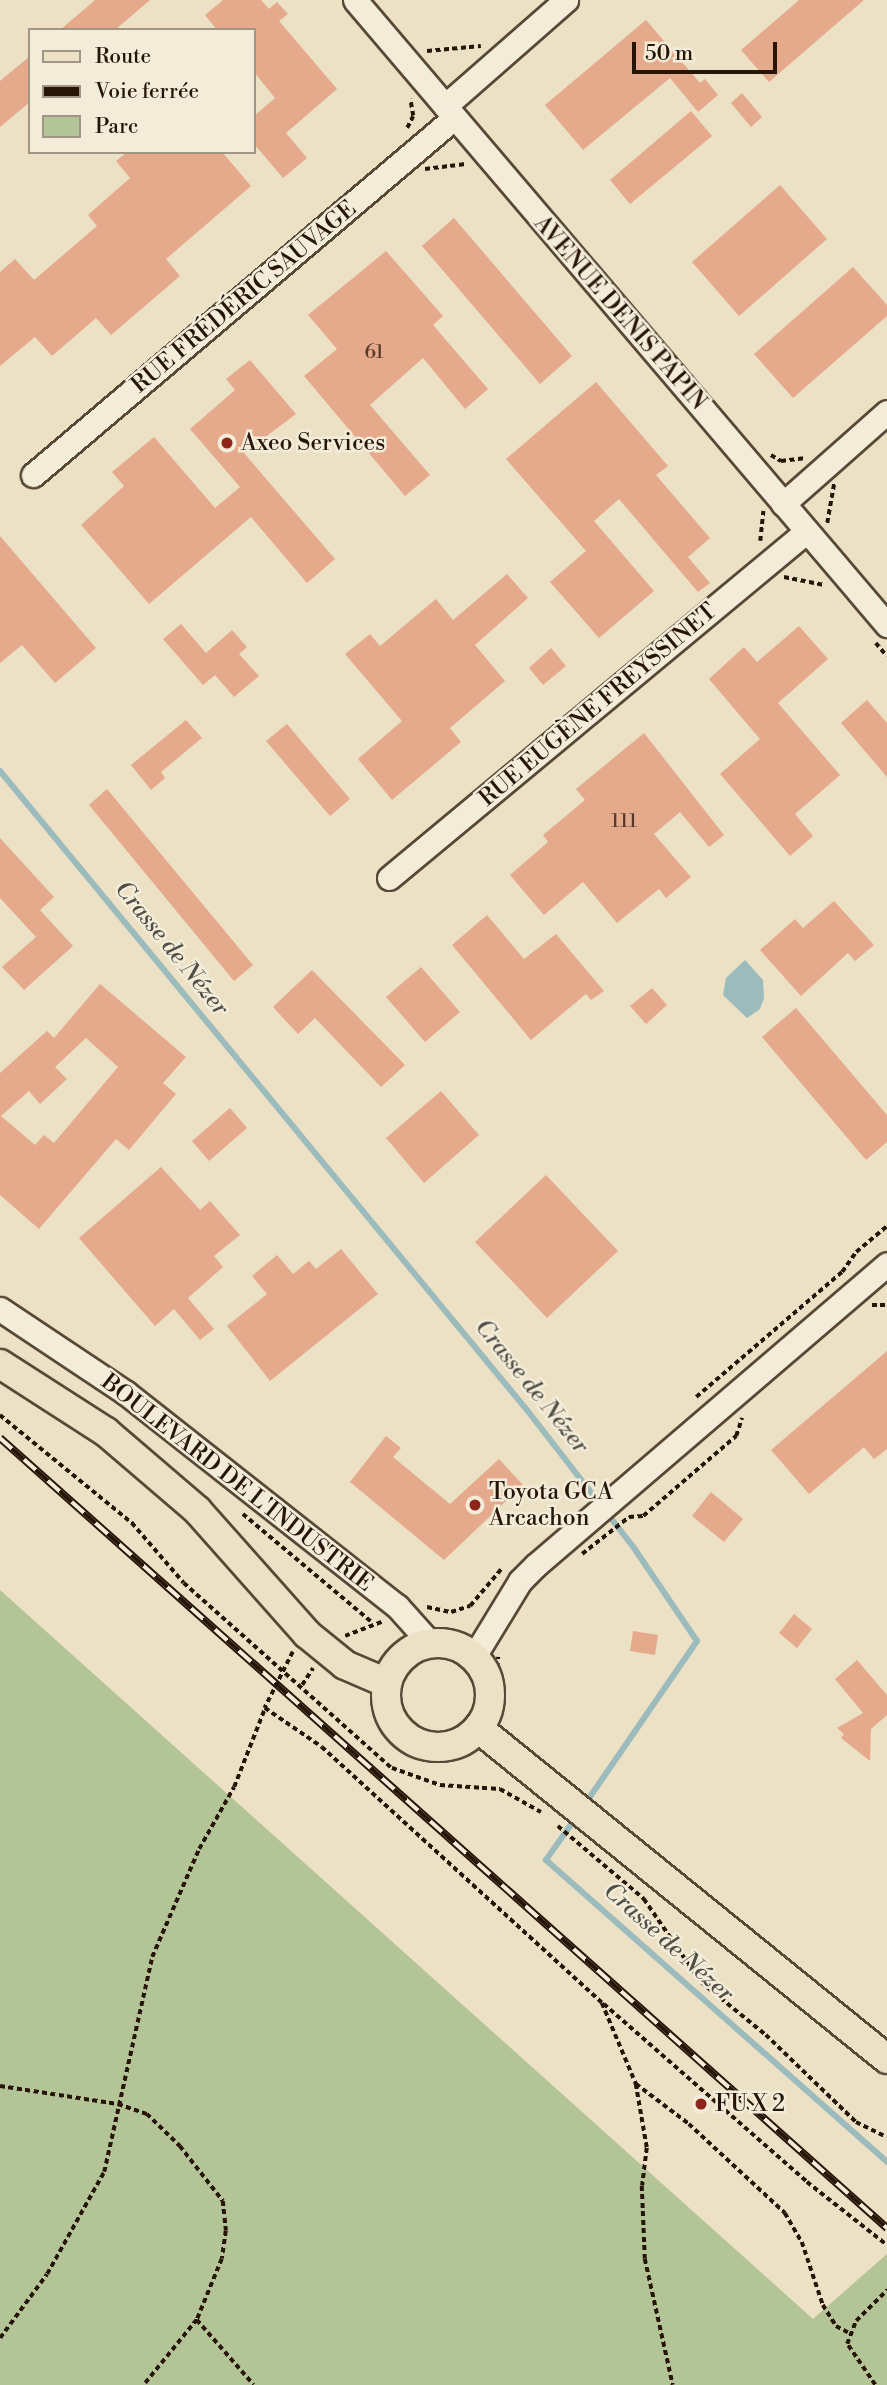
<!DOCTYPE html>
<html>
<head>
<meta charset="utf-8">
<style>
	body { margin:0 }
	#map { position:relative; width:887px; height:2385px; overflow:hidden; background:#ece1c4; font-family:"Libre Bodoni",serif }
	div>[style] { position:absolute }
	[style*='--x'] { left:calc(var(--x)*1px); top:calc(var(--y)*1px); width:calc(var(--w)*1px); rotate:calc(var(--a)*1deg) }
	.green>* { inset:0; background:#b3c497 }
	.water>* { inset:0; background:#9cbbbd }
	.stream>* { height:6px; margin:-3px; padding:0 3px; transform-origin:3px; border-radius:3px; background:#9cbbbd }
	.building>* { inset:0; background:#e5a98c }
	.path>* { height:3.5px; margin-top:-1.75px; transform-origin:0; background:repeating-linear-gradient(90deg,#271507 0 5px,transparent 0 8.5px) }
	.roads { filter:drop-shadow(2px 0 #584836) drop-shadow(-2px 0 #584836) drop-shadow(0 2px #584836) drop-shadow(0 -2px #584836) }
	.minor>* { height:23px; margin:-11.5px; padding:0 11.5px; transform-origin:11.5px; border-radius:11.5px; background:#f3ecd9 }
	.major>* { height:28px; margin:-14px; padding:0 14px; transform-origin:14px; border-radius:14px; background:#ece1c4 }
	.major>.ring { margin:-14px; padding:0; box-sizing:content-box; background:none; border:28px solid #ece1c4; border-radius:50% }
	.rail>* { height:8px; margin-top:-4px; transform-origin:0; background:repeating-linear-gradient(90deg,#f3ecd9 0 16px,#271507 0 32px); box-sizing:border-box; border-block:2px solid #271507 }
	.dots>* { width:19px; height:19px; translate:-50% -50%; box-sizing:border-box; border:4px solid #f3ecd9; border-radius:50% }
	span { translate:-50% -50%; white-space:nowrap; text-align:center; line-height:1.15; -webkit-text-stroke:5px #f3ecd9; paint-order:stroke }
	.number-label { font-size:19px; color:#563a28 }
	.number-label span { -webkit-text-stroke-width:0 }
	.street-label { font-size:23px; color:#271507 }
	.poi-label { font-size:23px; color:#271507 }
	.left { translate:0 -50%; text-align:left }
	.water-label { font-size:24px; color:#504f47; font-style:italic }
	.legend { position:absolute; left:28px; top:28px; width:228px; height:126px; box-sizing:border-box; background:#f3ecd9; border:2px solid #a19685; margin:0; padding:9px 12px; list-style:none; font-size:21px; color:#271507 }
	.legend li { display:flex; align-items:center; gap:14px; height:35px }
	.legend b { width:35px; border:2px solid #a19685 }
	.scale { position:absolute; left:632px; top:42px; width:145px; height:32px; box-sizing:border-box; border:4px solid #271507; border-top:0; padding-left:9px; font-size:21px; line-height:24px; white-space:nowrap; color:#271507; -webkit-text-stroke:5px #f3ecd9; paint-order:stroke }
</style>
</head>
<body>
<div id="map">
	<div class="green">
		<div style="clip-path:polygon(0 1590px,813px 2319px,887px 2254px,887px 2385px,0 2385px)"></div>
	</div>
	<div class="water">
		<div style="clip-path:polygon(745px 960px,763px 980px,764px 998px,760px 1009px,747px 1018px,723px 995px,726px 978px)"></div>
	</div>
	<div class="stream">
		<div style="--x:0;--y:771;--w:828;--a:50.49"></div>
		<div style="--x:527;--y:1410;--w:175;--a:52.2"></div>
		<div style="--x:634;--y:1548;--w:112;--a:55.9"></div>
		<div style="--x:697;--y:1641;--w:198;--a:124.5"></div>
		<div style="--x:577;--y:1816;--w:54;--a:125.2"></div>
		<div style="--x:546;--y:1860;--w:456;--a:41.5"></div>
	</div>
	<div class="building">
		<div style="clip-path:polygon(95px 0,150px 0,115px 30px,60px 30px)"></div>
		<div style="clip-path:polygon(223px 0,261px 0,269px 9px,277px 2px,288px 14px,279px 21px,337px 89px,286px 133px,307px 158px,283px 178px,254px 144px,254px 116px,275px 98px,254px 72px,254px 30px,217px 30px,205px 15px)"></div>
		<div style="clip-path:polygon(799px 0,864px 0,769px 82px,741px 50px)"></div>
		<div style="clip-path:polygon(646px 20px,700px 83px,705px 79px,718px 95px,698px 112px,670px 78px,583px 150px,545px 105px)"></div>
		<div style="clip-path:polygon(30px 56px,30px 102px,0 127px,0 81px)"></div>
		<div style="clip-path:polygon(742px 93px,762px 117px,751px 127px,731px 103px)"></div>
		<div style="clip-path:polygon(691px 111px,712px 136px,630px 204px,610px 180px)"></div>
		<div style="clip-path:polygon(127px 152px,222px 152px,251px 186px,166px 259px,180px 276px,111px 335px,96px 318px,52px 356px,35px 337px,0 366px,0 272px,15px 259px,34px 280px,97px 226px,88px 215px,130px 178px,116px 161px)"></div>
		<div style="clip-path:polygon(780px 185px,827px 239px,739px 316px,692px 262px)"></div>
		<div style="clip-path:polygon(454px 218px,572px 356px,540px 384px,422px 246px)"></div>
		<div style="clip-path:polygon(386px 251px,443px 316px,433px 325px,488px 389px,465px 409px,423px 358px,370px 405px,430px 475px,405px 496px,304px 376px,337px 349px,308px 315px)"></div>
		<div style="clip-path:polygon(853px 267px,887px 305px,887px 316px,793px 398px,754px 354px)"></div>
		<div style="clip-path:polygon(250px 360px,296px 414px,244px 453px,335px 559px,307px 583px,251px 517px,149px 604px,81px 525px,124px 486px,112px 472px,154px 437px,215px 508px,240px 487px,190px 429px,235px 390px,226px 379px)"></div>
		<div style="clip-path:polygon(596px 382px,668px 466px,656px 475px,710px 538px,688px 557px,710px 583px,698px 592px,619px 499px,594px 521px,654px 591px,599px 638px,550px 582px,586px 551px,506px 459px)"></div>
		<div style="clip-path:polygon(0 536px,96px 648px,55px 683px,22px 645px,0 663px)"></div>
		<div style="clip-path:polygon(507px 574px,528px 598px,475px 645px,505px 681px,450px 728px,461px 742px,392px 800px,358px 759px,402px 721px,345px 654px,370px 634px,380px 646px,436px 599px,453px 620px)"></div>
		<div style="clip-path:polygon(181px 624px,206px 653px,232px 630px,247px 647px,239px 654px,259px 676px,234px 697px,215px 675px,203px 685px,163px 639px)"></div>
		<div style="clip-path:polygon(799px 626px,828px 659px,778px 703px,840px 775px,795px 814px,813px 836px,790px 856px,720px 774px,760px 739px,709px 679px,744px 647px,757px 662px)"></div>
		<div style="clip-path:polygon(551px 648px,566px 666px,543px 685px,529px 668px)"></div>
		<div style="clip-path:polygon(867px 700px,887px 723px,887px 777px,841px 723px)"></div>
		<div style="clip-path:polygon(186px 720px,202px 738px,161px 772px,165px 778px,151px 790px,131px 765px)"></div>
		<div style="clip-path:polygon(287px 724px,350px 799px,330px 816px,266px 741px)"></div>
		<div style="clip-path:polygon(644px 733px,724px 835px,709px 847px,680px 812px,654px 834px,691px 877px,666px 898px,659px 889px,617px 923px,583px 882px,544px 915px,510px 875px,548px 842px,543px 835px,585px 800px,576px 789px)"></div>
		<div style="clip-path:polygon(107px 789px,253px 965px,234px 981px,89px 805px)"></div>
		<div style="clip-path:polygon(0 838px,54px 897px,40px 910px,73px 946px,24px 990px,2px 967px,36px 937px,0 898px)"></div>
		<div style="clip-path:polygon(834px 901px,874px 945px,855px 961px,848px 953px,801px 996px,760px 950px,795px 919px,803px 928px)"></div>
		<div style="clip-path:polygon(487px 915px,524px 959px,556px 934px,604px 991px,591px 1000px,586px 994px,531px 1040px,452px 945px)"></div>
		<div style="clip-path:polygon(421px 967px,460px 1012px,425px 1042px,386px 997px)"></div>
		<div style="clip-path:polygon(312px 970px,405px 1065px,381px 1087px,315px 1018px,298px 1034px,273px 1007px)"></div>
		<div style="clip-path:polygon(evenodd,100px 984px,186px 1057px,163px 1083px,176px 1094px,129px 1150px,116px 1139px,39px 1229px,0 1195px,0 1073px,47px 1031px,54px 1038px,100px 984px,86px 1038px,118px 1067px,54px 1143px,44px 1135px,35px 1145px,1px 1116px,29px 1091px,40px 1104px,67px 1079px,55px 1067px,86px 1038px)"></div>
		<div style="clip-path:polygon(652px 988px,667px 1005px,646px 1024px,630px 1006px)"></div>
		<div style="clip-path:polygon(796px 1008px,887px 1115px,887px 1142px,866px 1160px,762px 1037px)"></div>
		<div style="clip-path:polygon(441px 1091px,479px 1135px,424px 1183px,386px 1138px)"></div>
		<div style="clip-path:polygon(230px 1108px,247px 1128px,209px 1161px,192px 1141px)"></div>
		<div style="clip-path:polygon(161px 1167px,200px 1210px,210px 1201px,240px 1235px,214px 1256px,223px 1267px,188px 1298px,214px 1329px,200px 1340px,174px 1309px,155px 1326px,79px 1238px)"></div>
		<div style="clip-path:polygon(546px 1175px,618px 1251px,547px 1318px,475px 1242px)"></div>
		<div style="clip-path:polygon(341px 1249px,378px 1294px,270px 1381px,227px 1326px,267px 1294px,252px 1276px,277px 1255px,293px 1274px,309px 1261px,316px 1269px)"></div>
		<div style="clip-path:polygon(887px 1351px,887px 1449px,874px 1459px,864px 1447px,809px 1494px,771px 1450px)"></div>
		<div style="clip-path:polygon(386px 1436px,401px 1448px,393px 1457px,450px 1504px,499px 1459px,523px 1485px,444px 1560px,350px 1482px)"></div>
		<div style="clip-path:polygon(711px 1492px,743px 1519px,724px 1542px,692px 1516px)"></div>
		<div style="clip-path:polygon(794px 1614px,812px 1629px,797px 1648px,779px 1633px)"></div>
		<div style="clip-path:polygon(633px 1631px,658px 1635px,655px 1655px,630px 1651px)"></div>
		<div style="clip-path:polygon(857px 1660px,887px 1695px,887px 1715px,871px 1729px,870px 1761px,841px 1738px,844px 1734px,837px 1728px,863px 1713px,835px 1679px)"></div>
	</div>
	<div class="path">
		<div style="--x:427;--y:51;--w:54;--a:-5.3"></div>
		<div style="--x:407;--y:128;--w:13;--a:-63"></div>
		<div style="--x:413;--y:116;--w:17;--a:-100"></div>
		<div style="--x:425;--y:169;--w:41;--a:-7"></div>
		<div style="--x:771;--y:455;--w:12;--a:31"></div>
		<div style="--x:781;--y:461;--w:23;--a:-7"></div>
		<div style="--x:827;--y:523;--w:40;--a:-80"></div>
		<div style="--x:760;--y:541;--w:30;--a:-84"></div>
		<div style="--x:784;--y:577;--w:41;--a:11.3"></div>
		<div style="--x:876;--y:643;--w:17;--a:50"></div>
		<div style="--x:872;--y:1305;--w:15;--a:0"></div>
		<div style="--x:696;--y:1397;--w:192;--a:-40.6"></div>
		<div style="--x:842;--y:1272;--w:24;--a:-55"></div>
		<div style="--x:856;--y:1252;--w:40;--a:-40"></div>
		<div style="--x:0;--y:1415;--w:171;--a:39.3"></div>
		<div style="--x:132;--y:1523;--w:79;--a:49.1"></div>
		<div style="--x:184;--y:1583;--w:278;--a:41.7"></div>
		<div style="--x:392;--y:1768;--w:51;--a:19.5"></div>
		<div style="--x:440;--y:1785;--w:60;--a:3.8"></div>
		<div style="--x:500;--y:1789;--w:47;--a:29.3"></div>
		<div style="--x:243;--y:1514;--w:170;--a:40"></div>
		<div style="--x:582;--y:1554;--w:60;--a:-38.2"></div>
		<div style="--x:629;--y:1517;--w:14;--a:-4"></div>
		<div style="--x:643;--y:1516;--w:123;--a:-40.7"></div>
		<div style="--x:736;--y:1436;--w:19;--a:-72"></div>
		<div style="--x:427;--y:1607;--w:25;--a:12"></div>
		<div style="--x:451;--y:1612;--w:20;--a:-18"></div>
		<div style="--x:470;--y:1606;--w:50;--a:-49.9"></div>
		<div style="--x:345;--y:1636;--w:42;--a:-21"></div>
		<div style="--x:293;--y:1652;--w:63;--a:116.6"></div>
		<div style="--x:265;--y:1708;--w:69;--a:34.4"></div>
		<div style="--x:322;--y:1747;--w:379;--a:42.4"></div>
		<div style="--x:602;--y:2003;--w:88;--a:67.2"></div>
		<div style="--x:636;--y:2084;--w:66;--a:37"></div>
		<div style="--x:689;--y:2124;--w:131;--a:42.8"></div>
		<div style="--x:785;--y:2213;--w:34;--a:60"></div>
		<div style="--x:802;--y:2242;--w:66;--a:71.6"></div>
		<div style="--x:823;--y:2305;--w:25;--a:58"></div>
		<div style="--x:836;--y:2326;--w:15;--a:28"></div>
		<div style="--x:497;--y:1668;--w:11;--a:-85"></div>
		<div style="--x:302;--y:1685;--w:20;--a:-57"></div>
		<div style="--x:558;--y:1826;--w:113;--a:40.3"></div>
		<div style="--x:644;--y:1899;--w:101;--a:55.5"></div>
		<div style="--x:701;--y:1982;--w:84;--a:39.2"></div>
		<div style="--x:766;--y:2035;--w:125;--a:44"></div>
		<div style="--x:856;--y:2122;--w:34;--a:26"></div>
		<div style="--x:604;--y:2004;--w:270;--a:41.2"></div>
		<div style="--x:807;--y:2182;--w:102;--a:38.2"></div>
		<div style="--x:636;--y:2084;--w:65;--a:80.2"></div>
		<div style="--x:647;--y:2148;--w:38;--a:97"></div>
		<div style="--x:642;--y:2186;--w:73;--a:87.6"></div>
		<div style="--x:645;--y:2259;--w:129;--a:77.5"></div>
		<div style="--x:0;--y:2086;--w:119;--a:8.7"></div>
		<div style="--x:118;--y:2104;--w:31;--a:19"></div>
		<div style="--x:147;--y:2114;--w:46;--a:44.1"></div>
		<div style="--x:180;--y:2146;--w:70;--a:52"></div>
		<div style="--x:223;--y:2201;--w:30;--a:84"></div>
		<div style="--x:226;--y:2231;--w:28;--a:98"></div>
		<div style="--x:222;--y:2259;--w:66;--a:112.3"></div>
		<div style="--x:197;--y:2320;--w:84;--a:129.2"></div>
		<div style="--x:197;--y:2320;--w:86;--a:48.8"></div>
		<div style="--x:0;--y:2338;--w:79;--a:-53.7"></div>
		<div style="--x:47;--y:2274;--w:117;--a:-60.8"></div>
		<div style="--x:104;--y:2172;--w:220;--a:-77.4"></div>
		<div style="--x:152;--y:1957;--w:118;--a:-66.5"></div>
		<div style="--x:199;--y:1849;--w:71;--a:-60.6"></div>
		<div style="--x:234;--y:1787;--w:85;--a:-68.6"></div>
		<div style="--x:875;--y:2385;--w:50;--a:-124.3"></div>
		<div style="--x:847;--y:2344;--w:25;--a:-69"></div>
		<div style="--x:856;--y:2321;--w:44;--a:-45"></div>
	</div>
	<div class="roads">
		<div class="minor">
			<div style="--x:355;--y:0;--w:821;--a:49.6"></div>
			<div style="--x:445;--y:106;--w:161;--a:-41.2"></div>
			<div style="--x:33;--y:475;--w:552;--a:-40.3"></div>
			<div style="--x:783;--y:504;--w:139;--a:-41.5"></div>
			<div style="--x:389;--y:878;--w:543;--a:-39.7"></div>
			<div style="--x:0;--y:1309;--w:151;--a:33.7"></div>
			<div style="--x:126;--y:1393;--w:345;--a:38.2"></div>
			<div style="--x:397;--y:1606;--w:51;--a:48.2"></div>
			<div style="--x:473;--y:1658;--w:90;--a:-58.6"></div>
			<div style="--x:520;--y:1581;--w:23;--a:-45"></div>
			<div style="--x:536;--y:1565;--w:462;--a:-40.6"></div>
		</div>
		<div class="major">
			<div style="--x:0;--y:1364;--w:126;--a:32.7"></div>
			<div style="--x:106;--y:1432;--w:120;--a:40.6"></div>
			<div style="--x:197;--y:1510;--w:166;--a:48.4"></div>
			<div style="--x:307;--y:1634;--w:49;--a:39.2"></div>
			<div style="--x:345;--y:1665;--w:46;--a:23.2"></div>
			<div class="ring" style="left:386px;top:1643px;width:76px;height:76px"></div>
			<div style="--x:478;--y:1728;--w:526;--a:38.98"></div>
		</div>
	</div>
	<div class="rail">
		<div style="--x:0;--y:1438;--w:1188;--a:41.69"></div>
	</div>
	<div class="dots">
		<div style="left:227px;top:443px;background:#8f2418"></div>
		<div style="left:475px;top:1505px;background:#8f2418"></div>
		<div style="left:701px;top:2104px;background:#8f2418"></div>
	</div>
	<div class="number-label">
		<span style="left:374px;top:353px">61</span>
		<span style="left:624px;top:822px">111</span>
	</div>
	<div class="street-label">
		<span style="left:244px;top:297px;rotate:-40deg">RUE FRÉDÉRIC SAUVAGE</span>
		<span style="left:620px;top:313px;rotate:49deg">AVENUE DENIS PAPIN</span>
		<span style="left:598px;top:705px;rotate:-40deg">RUE EUGÈNE FREYSSINET</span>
		<span style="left:237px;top:1483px;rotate:38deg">BOULEVARD DE L'INDUSTRIE</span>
	</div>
	<div class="poi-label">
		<span class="left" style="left:241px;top:443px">Axeo Services</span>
		<span class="left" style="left:489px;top:1505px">Toyota GCA<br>Arcachon</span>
		<span class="left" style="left:715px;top:2104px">FU X 2</span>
	</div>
	<div class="water-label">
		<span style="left:171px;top:949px;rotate:51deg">Crasse de Nézer</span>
		<span style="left:531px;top:1387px;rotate:51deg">Crasse de Nézer</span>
		<span style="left:668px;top:1943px;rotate:42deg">Crasse de Nézer</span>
	</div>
	<ul class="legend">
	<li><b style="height:9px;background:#ece1c4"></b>Route</li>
	<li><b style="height:9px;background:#271507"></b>Voie ferrée</li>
	<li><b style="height:19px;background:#b3c497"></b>Parc</li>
	</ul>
	<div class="scale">50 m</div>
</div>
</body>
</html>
